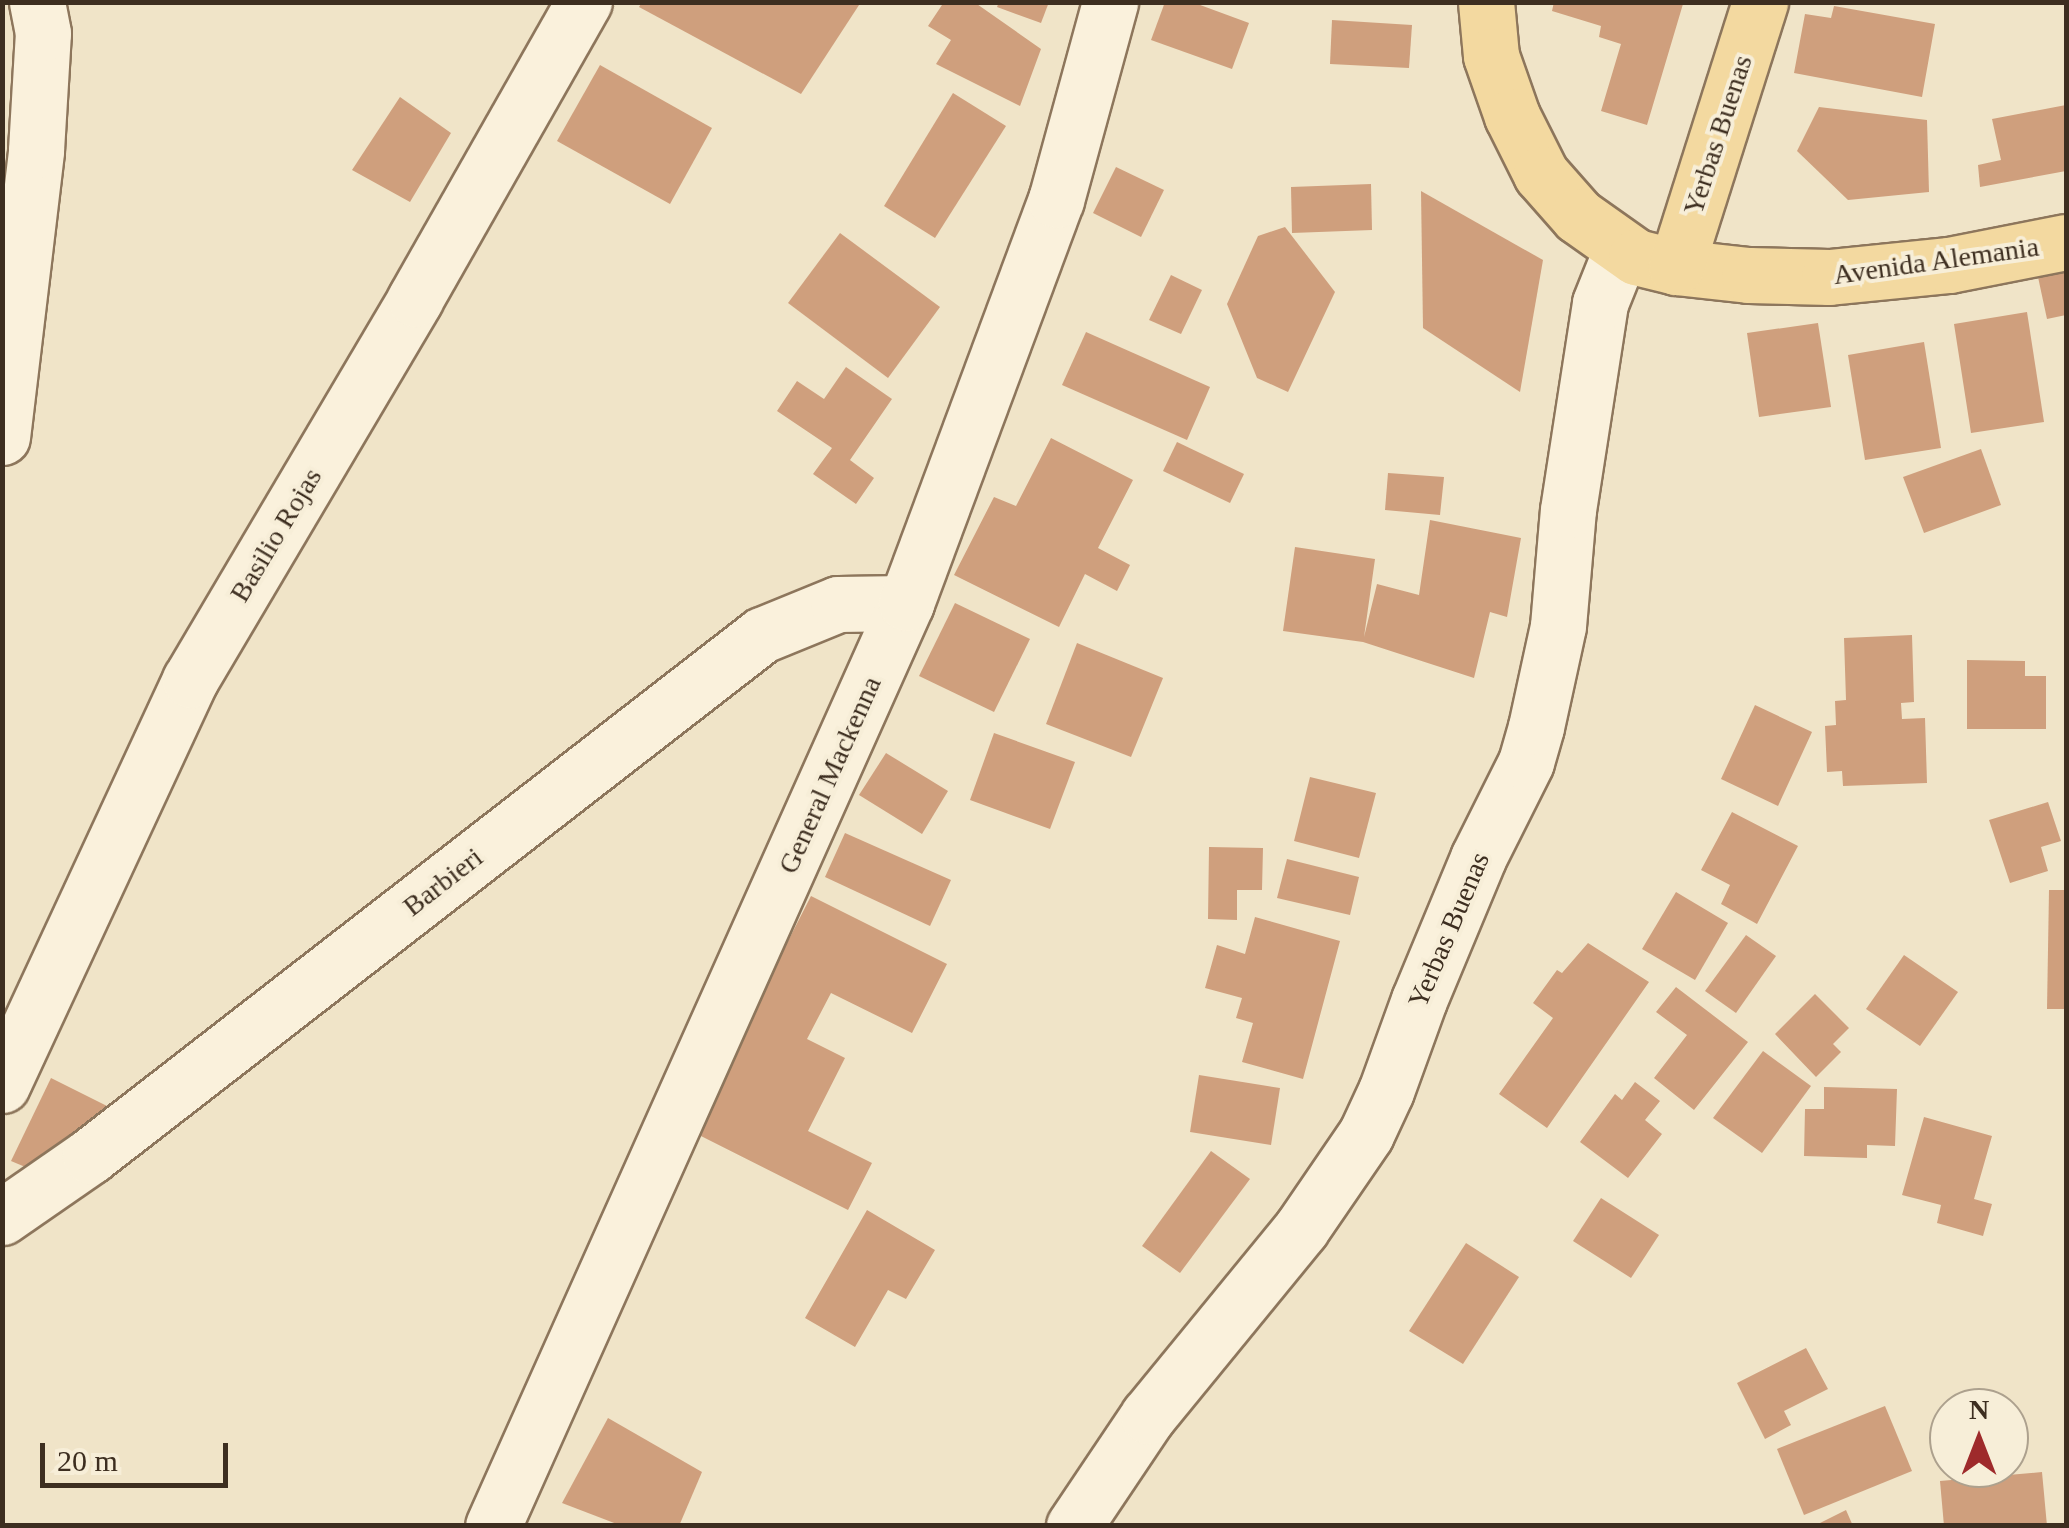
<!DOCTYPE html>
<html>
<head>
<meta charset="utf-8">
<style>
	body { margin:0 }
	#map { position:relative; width:2069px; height:1528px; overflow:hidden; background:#f0e4c8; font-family:"Times New Roman",serif }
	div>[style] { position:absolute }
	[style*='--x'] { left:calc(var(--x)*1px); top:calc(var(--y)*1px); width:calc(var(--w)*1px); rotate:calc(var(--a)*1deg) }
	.building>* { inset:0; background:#cf9f7d }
	.roads { filter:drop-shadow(2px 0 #8d765c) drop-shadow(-2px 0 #8d765c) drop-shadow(0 2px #8d765c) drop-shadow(0 -2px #8d765c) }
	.minor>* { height:55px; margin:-27.5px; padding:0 27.5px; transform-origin:27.5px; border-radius:27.5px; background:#faf1dc }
	.major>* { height:55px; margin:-27.5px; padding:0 27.5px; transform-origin:27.5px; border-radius:27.5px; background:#f3d9a0 }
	span { translate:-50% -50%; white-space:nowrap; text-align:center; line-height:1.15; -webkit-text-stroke:8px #f7eed8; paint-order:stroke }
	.street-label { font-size:28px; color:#3d2e20 }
	.frame { position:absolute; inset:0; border:5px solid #3d2e20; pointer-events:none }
	.north { position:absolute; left:1929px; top:1388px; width:100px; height:100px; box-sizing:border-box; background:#f7eed8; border:2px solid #ada18e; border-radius:50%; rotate:0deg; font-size:28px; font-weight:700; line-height:40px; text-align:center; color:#3d2e20 }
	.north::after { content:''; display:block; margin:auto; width:35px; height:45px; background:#9e2a2b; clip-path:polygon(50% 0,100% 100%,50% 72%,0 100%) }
	.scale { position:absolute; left:40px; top:1443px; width:188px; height:45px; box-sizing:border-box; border:5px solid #3d2e20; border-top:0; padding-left:12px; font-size:30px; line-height:35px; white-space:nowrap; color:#3d2e20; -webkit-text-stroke:8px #f7eed8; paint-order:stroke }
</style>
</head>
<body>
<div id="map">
	<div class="building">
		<div style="clip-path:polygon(642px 2px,861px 2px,801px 94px,639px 7px)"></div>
		<div style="clip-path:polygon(944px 2px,974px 2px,1041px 49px,1020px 106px,936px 64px,951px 40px,928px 26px)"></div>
		<div style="clip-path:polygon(999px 2px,1049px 2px,1041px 23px,997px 7px)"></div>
		<div style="clip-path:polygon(1165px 2px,1192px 2px,1249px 23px,1232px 69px,1151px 40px)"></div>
		<div style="clip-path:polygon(1554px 2px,1683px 4px,1647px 125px,1601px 111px,1621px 44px,1599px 37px,1601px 26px,1552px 11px)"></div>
		<div style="clip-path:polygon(1834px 6px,1935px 24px,1922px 97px,1794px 73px,1805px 14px,1831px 18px)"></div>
		<div style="clip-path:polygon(1332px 20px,1412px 25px,1409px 68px,1330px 64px)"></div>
		<div style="clip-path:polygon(600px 65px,712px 128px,670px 204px,557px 141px)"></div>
		<div style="clip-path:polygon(953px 93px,1006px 126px,935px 238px,884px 206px)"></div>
		<div style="clip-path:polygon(400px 97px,451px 133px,410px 202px,352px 170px)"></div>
		<div style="clip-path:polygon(2066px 105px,2066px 171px,1980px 187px,1978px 165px,2001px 160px,1992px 119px)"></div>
		<div style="clip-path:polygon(1819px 107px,1927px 120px,1929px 192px,1848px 200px,1797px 151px)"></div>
		<div style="clip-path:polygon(1116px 167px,1164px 190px,1141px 237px,1093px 213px)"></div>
		<div style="clip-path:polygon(1371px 184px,1372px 230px,1292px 233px,1291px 187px)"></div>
		<div style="clip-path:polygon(1421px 191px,1543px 260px,1520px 392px,1423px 328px)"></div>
		<div style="clip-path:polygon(1285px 227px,1335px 292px,1288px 392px,1257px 378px,1227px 304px,1258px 236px)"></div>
		<div style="clip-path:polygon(840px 233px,940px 307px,888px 378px,788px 303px)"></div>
		<div style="clip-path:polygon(2066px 257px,2066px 315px,2047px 319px,2035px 263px)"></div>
		<div style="clip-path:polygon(1171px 275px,1202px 290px,1181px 334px,1149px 320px)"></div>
		<div style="clip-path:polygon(2027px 312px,2044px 422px,1971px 433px,1954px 324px)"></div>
		<div style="clip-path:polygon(1818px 323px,1831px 407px,1759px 417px,1747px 333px)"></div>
		<div style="clip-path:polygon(1086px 332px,1210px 387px,1187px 440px,1062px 385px)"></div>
		<div style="clip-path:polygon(1924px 342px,1941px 448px,1865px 460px,1848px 355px)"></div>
		<div style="clip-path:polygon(846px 367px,892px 399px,850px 460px,874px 478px,856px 504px,813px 474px,832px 448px,777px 411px,797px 381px,824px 399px)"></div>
		<div style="clip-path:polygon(1051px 438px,1133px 480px,1098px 548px,1130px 565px,1117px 591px,1085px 574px,1059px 627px,954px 575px,994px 497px,1016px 506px)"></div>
		<div style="clip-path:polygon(1177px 442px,1244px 474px,1230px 503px,1163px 471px)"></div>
		<div style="clip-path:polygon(1981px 449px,2001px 505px,1924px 533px,1903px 477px)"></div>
		<div style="clip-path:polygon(1388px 473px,1444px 477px,1440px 515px,1385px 510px)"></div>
		<div style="clip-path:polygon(1430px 520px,1521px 538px,1507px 617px,1490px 612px,1474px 678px,1363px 642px,1283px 631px,1295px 547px,1375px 559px,1364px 637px,1377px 584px,1419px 595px)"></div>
		<div style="clip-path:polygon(955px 603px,1030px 639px,994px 712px,919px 676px)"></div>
		<div style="clip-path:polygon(1912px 635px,1914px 702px,1901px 703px,1902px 719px,1925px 718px,1927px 783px,1843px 786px,1842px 771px,1827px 772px,1825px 726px,1836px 725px,1835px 701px,1846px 700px,1844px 638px)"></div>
		<div style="clip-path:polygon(1077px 643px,1163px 678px,1131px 757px,1046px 724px)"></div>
		<div style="clip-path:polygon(1967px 660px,2025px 661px,2025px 676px,2046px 676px,2046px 729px,1967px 729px)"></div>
		<div style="clip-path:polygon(1755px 705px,1812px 732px,1778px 806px,1721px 779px)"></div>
		<div style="clip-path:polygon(994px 733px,1075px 762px,1050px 829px,970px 800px)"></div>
		<div style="clip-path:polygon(886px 753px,948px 791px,922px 834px,859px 795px)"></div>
		<div style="clip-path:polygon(1310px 777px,1376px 793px,1359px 858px,1294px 841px)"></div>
		<div style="clip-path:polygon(2048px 802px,2061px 841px,2041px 847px,2048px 871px,2010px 883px,1989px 820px)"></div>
		<div style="clip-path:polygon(1732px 812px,1798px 846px,1757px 924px,1721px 904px,1730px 885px,1701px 870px)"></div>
		<div style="clip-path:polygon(845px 833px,951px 880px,930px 926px,825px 877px)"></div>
		<div style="clip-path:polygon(1209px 847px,1263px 848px,1262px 890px,1237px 890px,1237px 920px,1208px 919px)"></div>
		<div style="clip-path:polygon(1287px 859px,1359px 877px,1350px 915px,1277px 898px)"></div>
		<div style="clip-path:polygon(2049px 890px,2066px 890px,2066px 1009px,2047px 1009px)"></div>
		<div style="clip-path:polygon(1676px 892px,1728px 923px,1695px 980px,1642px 949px)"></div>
		<div style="clip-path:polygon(811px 896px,947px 964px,912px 1033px,831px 993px,807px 1039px,845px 1058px,808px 1131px,872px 1163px,848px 1210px,691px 1131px)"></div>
		<div style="clip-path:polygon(1255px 917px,1340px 941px,1303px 1079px,1242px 1062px,1253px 1023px,1236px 1018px,1242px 998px,1205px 988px,1217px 945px,1245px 954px)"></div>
		<div style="clip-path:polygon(1746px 935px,1776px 956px,1736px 1013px,1705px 991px)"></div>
		<div style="clip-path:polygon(1588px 943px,1649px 982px,1547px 1128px,1499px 1094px,1553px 1018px,1533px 1003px,1557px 970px,1562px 973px)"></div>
		<div style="clip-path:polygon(1904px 955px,1958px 992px,1920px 1046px,1866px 1009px)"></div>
		<div style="clip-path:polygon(1676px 987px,1748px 1042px,1694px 1110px,1654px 1078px,1687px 1035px,1656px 1012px)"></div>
		<div style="clip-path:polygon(1815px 994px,1849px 1028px,1833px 1044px,1841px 1052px,1816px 1077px,1775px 1034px)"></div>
		<div style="clip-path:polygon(1763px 1051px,1811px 1086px,1762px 1153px,1713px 1118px)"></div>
		<div style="clip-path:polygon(1199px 1075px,1280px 1088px,1271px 1145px,1190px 1132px)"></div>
		<div style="clip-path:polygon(51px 1078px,117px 1111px,42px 1174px,11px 1161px)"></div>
		<div style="clip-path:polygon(1635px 1082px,1660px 1101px,1645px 1120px,1662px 1134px,1628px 1178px,1580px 1142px,1615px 1094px,1622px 1100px)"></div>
		<div style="clip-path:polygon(1824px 1087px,1897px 1089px,1895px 1146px,1867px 1145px,1867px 1158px,1804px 1156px,1805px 1109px,1824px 1109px)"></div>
		<div style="clip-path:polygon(1924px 1117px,1992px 1136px,1974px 1199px,1992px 1204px,1983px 1236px,1937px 1223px,1941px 1205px,1902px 1195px)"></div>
		<div style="clip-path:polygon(1211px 1151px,1250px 1179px,1180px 1273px,1142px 1246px)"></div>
		<div style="clip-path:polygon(1601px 1198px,1659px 1235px,1631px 1278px,1573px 1241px)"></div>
		<div style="clip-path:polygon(867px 1210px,935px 1250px,906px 1299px,888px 1290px,855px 1347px,805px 1318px)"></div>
		<div style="clip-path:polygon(1466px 1243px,1519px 1277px,1463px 1364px,1409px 1331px)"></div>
		<div style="clip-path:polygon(1806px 1348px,1828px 1389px,1784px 1411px,1791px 1425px,1765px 1439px,1737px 1383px)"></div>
		<div style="clip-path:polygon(1885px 1406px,1912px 1471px,1804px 1515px,1777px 1449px)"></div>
		<div style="clip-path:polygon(608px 1418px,702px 1472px,679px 1526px,622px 1526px,562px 1503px)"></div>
		<div style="clip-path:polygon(2042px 1472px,2047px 1526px,1944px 1526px,1940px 1481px)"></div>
		<div style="clip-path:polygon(1846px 1510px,1853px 1526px,1814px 1526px)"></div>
	</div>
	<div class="roads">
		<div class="minor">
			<div style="--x:2;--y:437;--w:289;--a:-83.2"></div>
			<div style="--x:36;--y:150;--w:117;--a:-86.6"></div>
			<div style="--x:43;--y:33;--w:32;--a:-101"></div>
			<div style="--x:2;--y:1085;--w:447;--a:-65.1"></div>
			<div style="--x:190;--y:680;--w:442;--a:-59.4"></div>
			<div style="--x:415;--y:299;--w:342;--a:-60.4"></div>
			<div style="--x:2;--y:1217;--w:107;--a:-34.7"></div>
			<div style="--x:90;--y:1156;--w:850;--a:-37.79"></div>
			<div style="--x:762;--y:635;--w:82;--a:-22.2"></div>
			<div style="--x:838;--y:604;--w:68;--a:-0.8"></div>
			<div style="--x:493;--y:1526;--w:1011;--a:-65.89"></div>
			<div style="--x:906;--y:603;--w:430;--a:-69.6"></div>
			<div style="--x:1056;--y:200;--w:205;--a:-74.7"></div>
			<div style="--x:1074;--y:1526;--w:133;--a:-56.1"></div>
			<div style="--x:1148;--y:1416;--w:242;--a:-50.7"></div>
			<div style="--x:1301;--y:1229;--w:115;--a:-55.6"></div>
			<div style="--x:1366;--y:1134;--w:47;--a:-65.1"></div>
			<div style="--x:1386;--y:1091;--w:97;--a:-70.1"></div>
			<div style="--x:1419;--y:1000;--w:154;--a:-67.4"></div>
			<div style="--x:1478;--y:858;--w:107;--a:-63.4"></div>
			<div style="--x:1526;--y:762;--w:36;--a:-74"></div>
			<div style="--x:1536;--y:727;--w:103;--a:-77.7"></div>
			<div style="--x:1558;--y:626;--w:116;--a:-85.1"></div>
			<div style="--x:1568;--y:510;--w:209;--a:-81.2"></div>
			<div style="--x:1600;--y:303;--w:59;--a:-68.2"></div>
		</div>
		<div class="major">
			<div style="--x:1486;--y:2;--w:54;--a:84.7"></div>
			<div style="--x:1491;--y:56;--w:64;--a:70.7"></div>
			<div style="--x:1512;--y:116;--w:65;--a:63.4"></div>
			<div style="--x:1541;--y:174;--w:56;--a:48.6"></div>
			<div style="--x:1578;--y:216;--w:71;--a:35.3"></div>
			<div style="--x:1636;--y:257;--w:41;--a:14"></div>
			<div style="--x:1676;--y:267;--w:73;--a:6.3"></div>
			<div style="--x:1749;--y:275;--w:80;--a:1.4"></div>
			<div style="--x:1829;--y:277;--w:121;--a:-5.7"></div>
			<div style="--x:1949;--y:265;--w:119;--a:-11.1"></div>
			<div style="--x:1676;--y:267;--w:278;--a:-72.4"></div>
		</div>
	</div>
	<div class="street-label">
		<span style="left:1718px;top:135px;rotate:-72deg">Yerbas Buenas</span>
		<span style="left:1936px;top:261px;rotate:-8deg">Avenida Alemania</span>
		<span style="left:276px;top:535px;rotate:-59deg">Basilio Rojas</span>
		<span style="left:830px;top:775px;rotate:-66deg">General Mackenna</span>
		<span style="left:443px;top:882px;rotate:-38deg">Barbieri</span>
		<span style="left:1449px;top:930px;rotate:-67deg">Yerbas Buenas</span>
	</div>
	<div class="frame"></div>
	<div class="north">N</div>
	<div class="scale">20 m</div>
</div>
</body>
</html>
